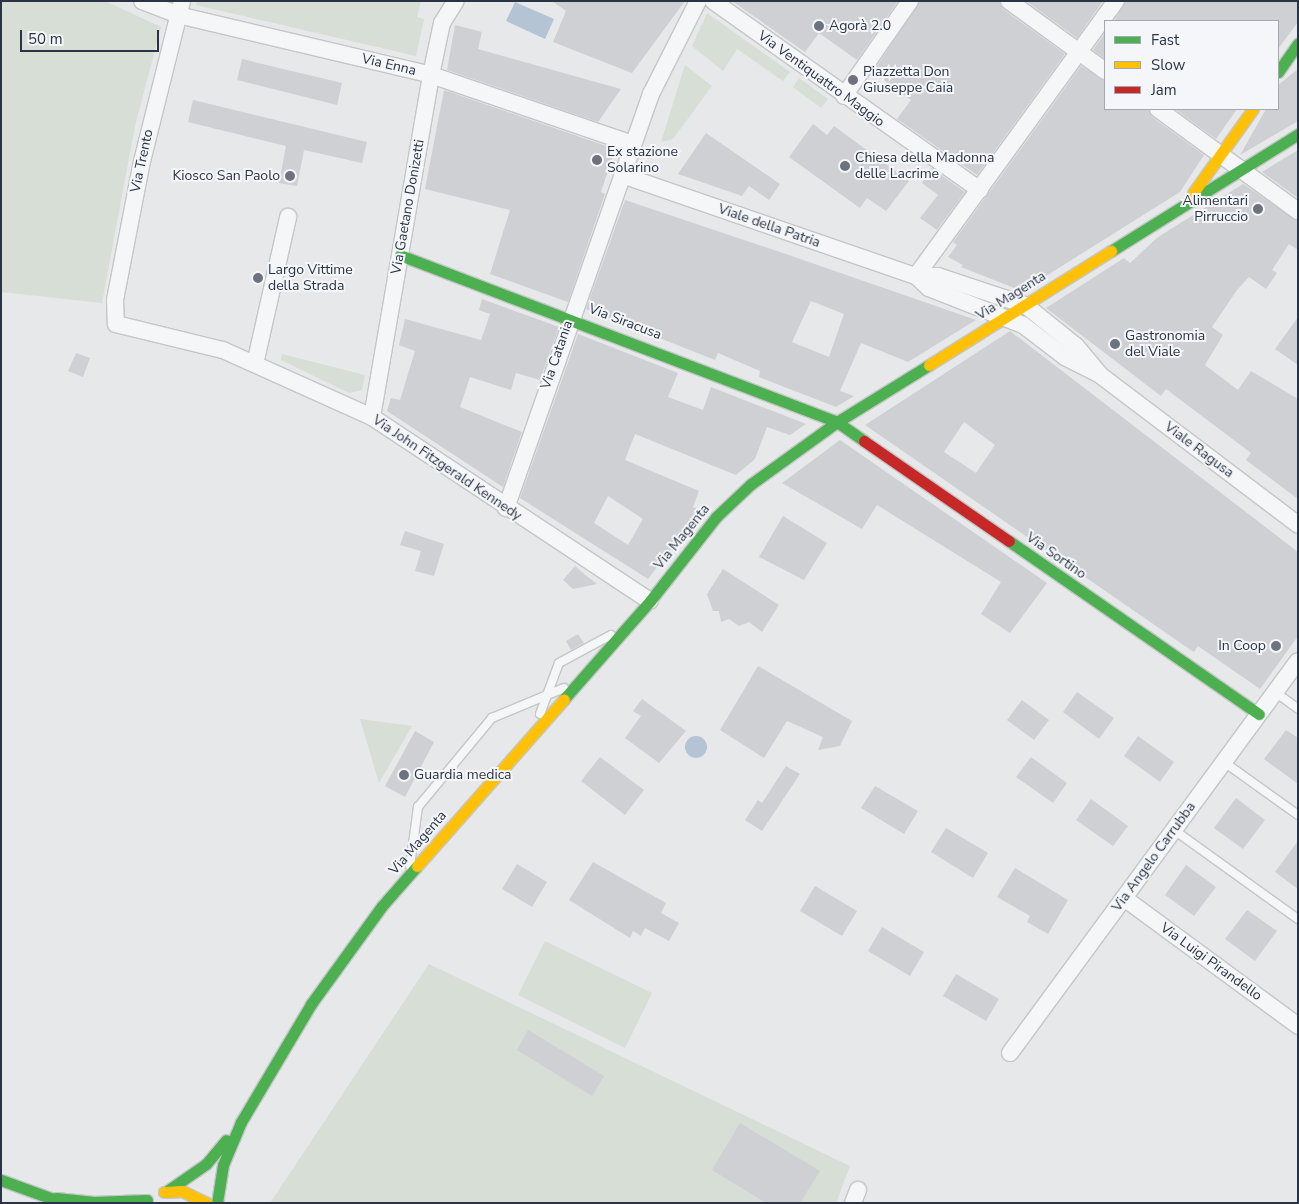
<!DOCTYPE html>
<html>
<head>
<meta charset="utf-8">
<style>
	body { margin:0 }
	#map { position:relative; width:1299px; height:1204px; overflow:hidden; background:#e6e8ea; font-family:"Nunito Sans",sans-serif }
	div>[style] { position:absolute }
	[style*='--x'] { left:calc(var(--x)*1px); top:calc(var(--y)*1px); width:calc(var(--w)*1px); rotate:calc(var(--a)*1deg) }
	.green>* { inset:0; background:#d6ded6 }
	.water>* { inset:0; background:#b4c4d5 }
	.round { border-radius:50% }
	.building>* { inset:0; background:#ced0d3 }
	.roads { filter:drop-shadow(1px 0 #c4c6c8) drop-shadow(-1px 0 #c4c6c8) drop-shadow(0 1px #c4c6c8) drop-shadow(0 -1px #c4c6c8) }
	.lane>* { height:8px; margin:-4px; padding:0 4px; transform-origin:4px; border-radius:4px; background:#f5f6f7 }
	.street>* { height:16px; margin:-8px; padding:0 8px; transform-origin:8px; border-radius:8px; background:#f5f6f7 }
	.fast>* { height:11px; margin:-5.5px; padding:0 5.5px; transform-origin:5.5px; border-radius:5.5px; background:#4caf50 }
	.slow>* { height:11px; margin:-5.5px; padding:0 5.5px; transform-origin:5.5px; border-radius:5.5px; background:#ffc107 }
	.jam>* { height:11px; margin:-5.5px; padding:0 5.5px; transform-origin:5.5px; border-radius:5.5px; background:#c62828 }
	.dots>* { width:14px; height:14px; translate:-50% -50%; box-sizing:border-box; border:2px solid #f4f6f9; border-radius:50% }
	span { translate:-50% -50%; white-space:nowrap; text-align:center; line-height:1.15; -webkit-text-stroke:4px #f4f6f9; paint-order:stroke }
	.poi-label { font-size:14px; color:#2b3445 }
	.left { translate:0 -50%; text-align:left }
	.right { translate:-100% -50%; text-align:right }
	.street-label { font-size:14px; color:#2b3445 }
	.frame { position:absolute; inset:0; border:2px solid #2b3445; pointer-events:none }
	.legend { position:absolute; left:1104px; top:20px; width:175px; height:90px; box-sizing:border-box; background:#f4f6f9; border:1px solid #a4a8b1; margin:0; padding:6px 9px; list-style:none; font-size:15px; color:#2b3445 }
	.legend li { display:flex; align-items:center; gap:10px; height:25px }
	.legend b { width:25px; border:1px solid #a4a8b1 }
	.scale { position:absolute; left:20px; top:30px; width:139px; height:22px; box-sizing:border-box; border:2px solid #2b3445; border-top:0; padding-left:6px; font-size:15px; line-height:18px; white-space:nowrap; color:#2b3445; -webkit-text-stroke:4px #f4f6f9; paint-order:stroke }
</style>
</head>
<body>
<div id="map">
	<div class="green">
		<div style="clip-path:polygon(1px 1px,105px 1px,161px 27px,135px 126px,102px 303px,1px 292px)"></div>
		<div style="clip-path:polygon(197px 1px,421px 1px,417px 17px,424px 19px,416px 56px,196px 5px)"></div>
		<div style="clip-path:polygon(707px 13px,790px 72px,783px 81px,737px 49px,723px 71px,692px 46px)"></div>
		<div style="clip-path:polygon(685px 65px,712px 86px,673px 139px,661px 142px)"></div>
		<div style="clip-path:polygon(799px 78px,828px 99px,821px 108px,793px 87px)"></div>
		<div style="clip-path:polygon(282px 354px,365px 375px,362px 390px,349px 393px,281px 360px)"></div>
		<div style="clip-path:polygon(360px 719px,412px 726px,379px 783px)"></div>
		<div style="clip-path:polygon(545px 941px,652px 993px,625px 1048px,518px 995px)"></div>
		<div style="clip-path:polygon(429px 964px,850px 1166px,836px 1203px,270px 1203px)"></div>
	</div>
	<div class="water">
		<div style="clip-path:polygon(515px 2px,554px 19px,545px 39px,506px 21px)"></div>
		<div class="round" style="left:685px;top:736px;width:22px;height:22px"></div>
	</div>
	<div class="building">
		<div style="clip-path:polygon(552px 1px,685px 1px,632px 73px,553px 42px,566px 11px)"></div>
		<div style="clip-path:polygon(732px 1px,898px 1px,857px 60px,819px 33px,805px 52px)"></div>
		<div style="clip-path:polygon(920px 1px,999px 1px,1003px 9px,1065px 54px,977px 175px,897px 119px,911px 100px,873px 72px)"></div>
		<div style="clip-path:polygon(1026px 1px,1103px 1px,1077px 38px)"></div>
		<div style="clip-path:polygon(1126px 1px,1298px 1px,1298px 22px,1278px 49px,1278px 21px,1114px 21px)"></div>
		<div style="clip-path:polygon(455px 25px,482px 32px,478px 49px,621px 89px,598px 122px,447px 70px)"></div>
		<div style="clip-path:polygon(1105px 33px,1105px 59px,1093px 50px)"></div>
		<div style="clip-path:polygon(242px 59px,342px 83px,337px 105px,237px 80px)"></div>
		<div style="clip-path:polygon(1081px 66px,1105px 81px,1105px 109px,1148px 109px,1152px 117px,1204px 155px,1180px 192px,1022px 291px,961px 267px,963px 265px,948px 257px,957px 245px,953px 242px)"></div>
		<div style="clip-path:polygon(1298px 69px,1298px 121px,1240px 155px,1266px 109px,1278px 109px,1278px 85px)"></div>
		<div style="clip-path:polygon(444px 90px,615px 149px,601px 192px,605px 194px,568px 302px,490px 274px,510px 210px,425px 189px)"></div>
		<div style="clip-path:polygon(193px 100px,367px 142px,362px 163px,304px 150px,297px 186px,279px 183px,286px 146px,188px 122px)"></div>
		<div style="clip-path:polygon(1175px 109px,1237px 109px,1216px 139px)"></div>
		<div style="clip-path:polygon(813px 124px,827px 135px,834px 126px,909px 181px,886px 211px,867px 198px,860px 208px,789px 157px)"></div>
		<div style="clip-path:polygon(706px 133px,780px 184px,769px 200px,749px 186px,742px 196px,678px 174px)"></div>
		<div style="clip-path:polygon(1298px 150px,1298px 198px,1262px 172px)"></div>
		<div style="clip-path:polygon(931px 168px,965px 192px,937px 230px,920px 218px,938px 195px,922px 183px)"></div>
		<div style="clip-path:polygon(1243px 184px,1298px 221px,1298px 250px,1289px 244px,1272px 270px,1277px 273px,1266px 289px,1249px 277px,1237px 290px,1212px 327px,1223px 335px,1205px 365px,1238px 390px,1251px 371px,1298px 399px,1298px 499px,1246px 460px,1251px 453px,1166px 389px,1161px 396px,1046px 308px,1124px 258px,1130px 263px,1158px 237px)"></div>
		<div style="clip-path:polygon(evenodd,625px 200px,783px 253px,976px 320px,908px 362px,861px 343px,840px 391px,854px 396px,836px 407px,759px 377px,760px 371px,718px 353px,715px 360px,586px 309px,625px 200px,811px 301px,844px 314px,829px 357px,792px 342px,811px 301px)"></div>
		<div style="clip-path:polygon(482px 299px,559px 327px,540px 380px,516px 373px,511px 390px,470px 377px,460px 407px,522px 432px,503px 487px,387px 411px,391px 398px,400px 400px,415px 351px,399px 345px,405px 319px,481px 340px,490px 314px,479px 310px)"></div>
		<div style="clip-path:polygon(1298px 317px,1298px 365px,1275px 349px)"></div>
		<div style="clip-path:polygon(evenodd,1010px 331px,1298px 552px,1298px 636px,1260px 689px,1198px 646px,1194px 652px,1185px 646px,865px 425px,1010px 331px,964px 422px,995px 445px,976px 473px,944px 452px,964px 422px)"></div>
		<div style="clip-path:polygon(evenodd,578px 334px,678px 373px,668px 397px,703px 410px,711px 387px,806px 424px,790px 435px,767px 427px,755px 459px,736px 475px,635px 434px,625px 460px,699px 491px,693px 507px,701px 510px,648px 579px,520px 498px,578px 334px,608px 496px,643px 519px,628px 545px,594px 523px,608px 496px)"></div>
		<div style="clip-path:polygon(76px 353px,90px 358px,83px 377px,68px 371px)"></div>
		<div style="clip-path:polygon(840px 440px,1047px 583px,1010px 633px,981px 614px,1001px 582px,877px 505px,862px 529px,782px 483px)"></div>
		<div style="clip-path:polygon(783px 516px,827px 543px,804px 580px,759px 557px)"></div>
		<div style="clip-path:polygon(405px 531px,444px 544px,434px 576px,415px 571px,421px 551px,400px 545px)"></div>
		<div style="clip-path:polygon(575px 566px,584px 574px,597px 584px,573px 589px,563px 580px)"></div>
		<div style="clip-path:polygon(723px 569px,779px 605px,762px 632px,749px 622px,739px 626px,729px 619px,721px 622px,719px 611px,713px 611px,707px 594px)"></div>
		<div style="clip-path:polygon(578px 634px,584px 643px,571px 650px,566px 641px)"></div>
		<div style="clip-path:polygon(758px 666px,852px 721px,840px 746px,818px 750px,823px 737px,787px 721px,764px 758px,720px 730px)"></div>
		<div style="clip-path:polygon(1077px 692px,1114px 718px,1099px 739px,1063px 712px)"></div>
		<div style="clip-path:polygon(642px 699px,686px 731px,659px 763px,625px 738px,641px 716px,633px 711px)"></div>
		<div style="clip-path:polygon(1022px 700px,1049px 720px,1034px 740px,1007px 720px)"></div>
		<div style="clip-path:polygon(1286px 730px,1298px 738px,1298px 784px,1264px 759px)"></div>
		<div style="clip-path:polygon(415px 731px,434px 742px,405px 797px,385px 786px)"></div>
		<div style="clip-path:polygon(1138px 736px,1174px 762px,1160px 782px,1124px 756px)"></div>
		<div style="clip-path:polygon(600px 757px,644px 790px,625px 815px,581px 781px)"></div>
		<div style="clip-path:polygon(1031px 757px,1067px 783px,1053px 803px,1016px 777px)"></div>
		<div style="clip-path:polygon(786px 766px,800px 774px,762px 831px,745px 820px,758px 800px,762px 803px)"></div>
		<div style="clip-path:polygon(875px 786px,918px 811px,904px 834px,861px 808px)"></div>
		<div style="clip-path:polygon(1236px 798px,1265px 820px,1243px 849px,1214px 828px)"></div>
		<div style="clip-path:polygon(1091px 799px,1128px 826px,1113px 846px,1076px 820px)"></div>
		<div style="clip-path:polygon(946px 828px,988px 853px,973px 878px,931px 852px)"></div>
		<div style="clip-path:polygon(1298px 841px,1298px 889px,1275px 872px)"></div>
		<div style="clip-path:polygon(593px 862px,666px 903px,661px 913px,679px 923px,669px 941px,645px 928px,641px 936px,633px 931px,630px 938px,569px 900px)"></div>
		<div style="clip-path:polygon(517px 864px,547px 882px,532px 907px,502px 889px)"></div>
		<div style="clip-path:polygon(1186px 865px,1216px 887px,1194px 916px,1165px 895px)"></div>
		<div style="clip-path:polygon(1015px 868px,1068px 900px,1048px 934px,1027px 922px,1030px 916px,997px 897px)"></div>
		<div style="clip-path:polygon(815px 886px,857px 911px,842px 936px,800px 911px)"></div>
		<div style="clip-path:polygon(1247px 910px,1277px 931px,1255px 961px,1225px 939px)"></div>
		<div style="clip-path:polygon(882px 927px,924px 952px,910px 976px,868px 951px)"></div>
		<div style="clip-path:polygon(956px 974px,999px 999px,986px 1021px,943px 996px)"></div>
		<div style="clip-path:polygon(528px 1030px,604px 1076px,592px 1096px,517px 1050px)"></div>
		<div style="clip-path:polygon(740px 1123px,820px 1171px,800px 1203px,766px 1203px,712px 1170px)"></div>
	</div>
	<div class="roads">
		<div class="lane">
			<div style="--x:1275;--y:692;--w:29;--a:36"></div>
			<div style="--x:540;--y:714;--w:54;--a:-69.6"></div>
			<div style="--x:559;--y:663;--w:59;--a:-28.3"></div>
			<div style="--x:1224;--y:762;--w:91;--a:35.6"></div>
			<div style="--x:1174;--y:830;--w:153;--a:35.7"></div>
			<div style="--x:410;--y:866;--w:60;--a:-82.3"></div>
			<div style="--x:418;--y:807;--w:116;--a:-50.3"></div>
			<div style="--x:492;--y:718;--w:78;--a:-22.6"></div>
		</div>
		<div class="street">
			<div style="--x:142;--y:1;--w:39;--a:21"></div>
			<div style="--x:178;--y:15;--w:260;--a:13.3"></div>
			<div style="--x:431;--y:75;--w:213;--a:18.9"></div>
			<div style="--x:182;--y:1;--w:165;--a:104"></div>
			<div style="--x:142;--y:161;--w:142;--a:101"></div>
			<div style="--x:115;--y:300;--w:24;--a:88"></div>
			<div style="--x:116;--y:324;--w:110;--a:13.7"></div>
			<div style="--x:223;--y:350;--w:163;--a:24.2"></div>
			<div style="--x:372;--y:417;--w:333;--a:33.5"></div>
			<div style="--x:713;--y:1;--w:327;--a:35.3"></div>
			<div style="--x:1009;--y:1;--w:119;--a:36.1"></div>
			<div style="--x:844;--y:96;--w:116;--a:-55.2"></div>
			<div style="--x:1158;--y:109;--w:173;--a:36.1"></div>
			<div style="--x:622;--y:175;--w:311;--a:19"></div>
			<div style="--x:916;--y:276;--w:22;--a:0"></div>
			<div style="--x:938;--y:276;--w:92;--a:18.4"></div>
			<div style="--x:1025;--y:305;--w:65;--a:38.8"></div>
			<div style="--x:1076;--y:346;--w:38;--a:50"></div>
			<div style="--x:916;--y:276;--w:18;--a:43"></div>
			<div style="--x:929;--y:288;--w:101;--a:21.5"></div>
			<div style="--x:1023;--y:325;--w:53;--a:37.3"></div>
			<div style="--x:1065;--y:357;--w:39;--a:27"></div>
			<div style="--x:1100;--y:375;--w:248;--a:37.1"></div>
			<div style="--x:916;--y:276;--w:340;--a:-54"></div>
			<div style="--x:255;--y:364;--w:151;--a:-77.3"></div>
			<div style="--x:372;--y:417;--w:347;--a:-80.2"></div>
			<div style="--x:431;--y:75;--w:53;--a:-78.1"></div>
			<div style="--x:442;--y:23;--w:26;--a:-58"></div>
			<div style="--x:506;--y:508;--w:439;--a:-70.7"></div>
			<div style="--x:651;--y:94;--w:104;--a:-63.2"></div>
			<div style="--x:1124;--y:898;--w:216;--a:36.3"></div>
			<div style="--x:1010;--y:1053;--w:486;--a:-53.7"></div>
			<div style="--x:853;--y:1203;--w:14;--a:-69"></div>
		</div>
		<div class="fast">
			<div style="--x:1278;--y:72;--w:35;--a:-55"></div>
			<div style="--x:1111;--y:251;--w:221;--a:-32"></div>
			<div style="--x:400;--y:255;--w:468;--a:20.9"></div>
			<div style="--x:837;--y:422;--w:33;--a:35"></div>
			<div style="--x:1009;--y:541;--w:304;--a:34.7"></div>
			<div style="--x:564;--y:699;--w:130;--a:-48.7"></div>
			<div style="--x:650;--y:601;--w:107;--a:-51.8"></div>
			<div style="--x:716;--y:517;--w:48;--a:-43.3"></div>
			<div style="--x:751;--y:484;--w:106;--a:-35.8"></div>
			<div style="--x:837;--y:422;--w:108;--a:-31.8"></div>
			<div style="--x:1;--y:1180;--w:67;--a:20.1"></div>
			<div style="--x:167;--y:1191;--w:47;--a:-34.7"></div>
			<div style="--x:206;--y:1164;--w:31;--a:-50"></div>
			<div style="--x:56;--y:1198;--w:36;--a:6"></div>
			<div style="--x:92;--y:1202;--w:55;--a:-2.1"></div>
			<div style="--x:217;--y:1203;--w:38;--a:-81"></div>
			<div style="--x:223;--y:1165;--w:47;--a:-67.3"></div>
			<div style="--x:241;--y:1122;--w:137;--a:-59.3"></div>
			<div style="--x:311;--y:1004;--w:121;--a:-54.1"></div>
			<div style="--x:382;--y:906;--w:53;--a:-48.8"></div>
		</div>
		<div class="slow">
			<div style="--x:1193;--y:193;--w:103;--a:-54.5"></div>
			<div style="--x:929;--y:365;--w:215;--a:-32.1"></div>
			<div style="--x:417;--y:866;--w:222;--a:-48.6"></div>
			<div style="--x:164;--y:1192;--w:18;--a:-3"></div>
			<div style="--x:182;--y:1191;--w:28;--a:26"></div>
		</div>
		<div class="jam">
			<div style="--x:864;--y:441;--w:176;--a:34.6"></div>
		</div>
	</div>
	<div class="dots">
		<div style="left:819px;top:26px;background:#6c737f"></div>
		<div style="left:853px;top:80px;background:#6c737f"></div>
		<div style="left:597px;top:160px;background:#6c737f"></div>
		<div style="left:845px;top:166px;background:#6c737f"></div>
		<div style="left:290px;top:176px;background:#6c737f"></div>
		<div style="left:1258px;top:209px;background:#6c737f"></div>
		<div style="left:258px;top:278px;background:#6c737f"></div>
		<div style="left:1115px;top:344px;background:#6c737f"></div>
		<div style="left:1276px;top:646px;background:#6c737f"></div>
		<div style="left:404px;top:775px;background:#6c737f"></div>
	</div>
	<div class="poi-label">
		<span class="left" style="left:829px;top:26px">Agorà 2.0</span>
		<span class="left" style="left:863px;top:80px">Piazzetta Don<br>Giuseppe Caia</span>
		<span class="left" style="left:607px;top:160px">Ex stazione<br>Solarino</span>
		<span class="left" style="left:855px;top:166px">Chiesa della Madonna<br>delle Lacrime</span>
		<span class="right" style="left:280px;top:176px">Kiosco San Paolo</span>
		<span class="right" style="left:1248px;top:209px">Alimentari<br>Pirruccio</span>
		<span class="left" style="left:268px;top:278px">Largo Vittime<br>della Strada</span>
		<span class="left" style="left:1125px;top:344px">Gastronomia<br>del Viale</span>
		<span class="right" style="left:1266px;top:646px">In Coop</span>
		<span class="left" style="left:414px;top:775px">Guardia medica</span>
	</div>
	<div class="street-label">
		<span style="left:389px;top:65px;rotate:13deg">Via Enna</span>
		<span style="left:821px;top:79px;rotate:36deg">Via Ventiquattro Maggio</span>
		<span style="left:142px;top:161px;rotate:-78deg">Via Trento</span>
		<span style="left:408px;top:207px;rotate:-80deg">Via Gaetano Donizetti</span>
		<span style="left:769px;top:226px;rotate:19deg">Viale della Patria</span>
		<span style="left:1011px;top:296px;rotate:-32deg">Via Magenta</span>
		<span style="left:625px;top:322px;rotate:21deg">Via Siracusa</span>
		<span style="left:557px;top:355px;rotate:-71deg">Via Catania</span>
		<span style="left:1199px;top:450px;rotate:37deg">Viale Ragusa</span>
		<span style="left:447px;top:468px;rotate:34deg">Via John Fitzgerald Kennedy</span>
		<span style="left:682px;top:537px;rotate:-51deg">Via Magenta</span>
		<span style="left:1056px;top:556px;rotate:35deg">Via Sortino</span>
		<span style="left:418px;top:843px;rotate:-49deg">Via Magenta</span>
		<span style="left:1154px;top:857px;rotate:-54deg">Via Angelo Carrubba</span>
		<span style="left:1211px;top:962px;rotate:36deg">Via Luigi Pirandello</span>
	</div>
	<div class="frame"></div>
	<ul class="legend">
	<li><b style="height:6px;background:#4caf50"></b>Fast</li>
	<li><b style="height:6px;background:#ffc107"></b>Slow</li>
	<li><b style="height:6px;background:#c62828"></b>Jam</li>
	</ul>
	<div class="scale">50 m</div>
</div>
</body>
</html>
